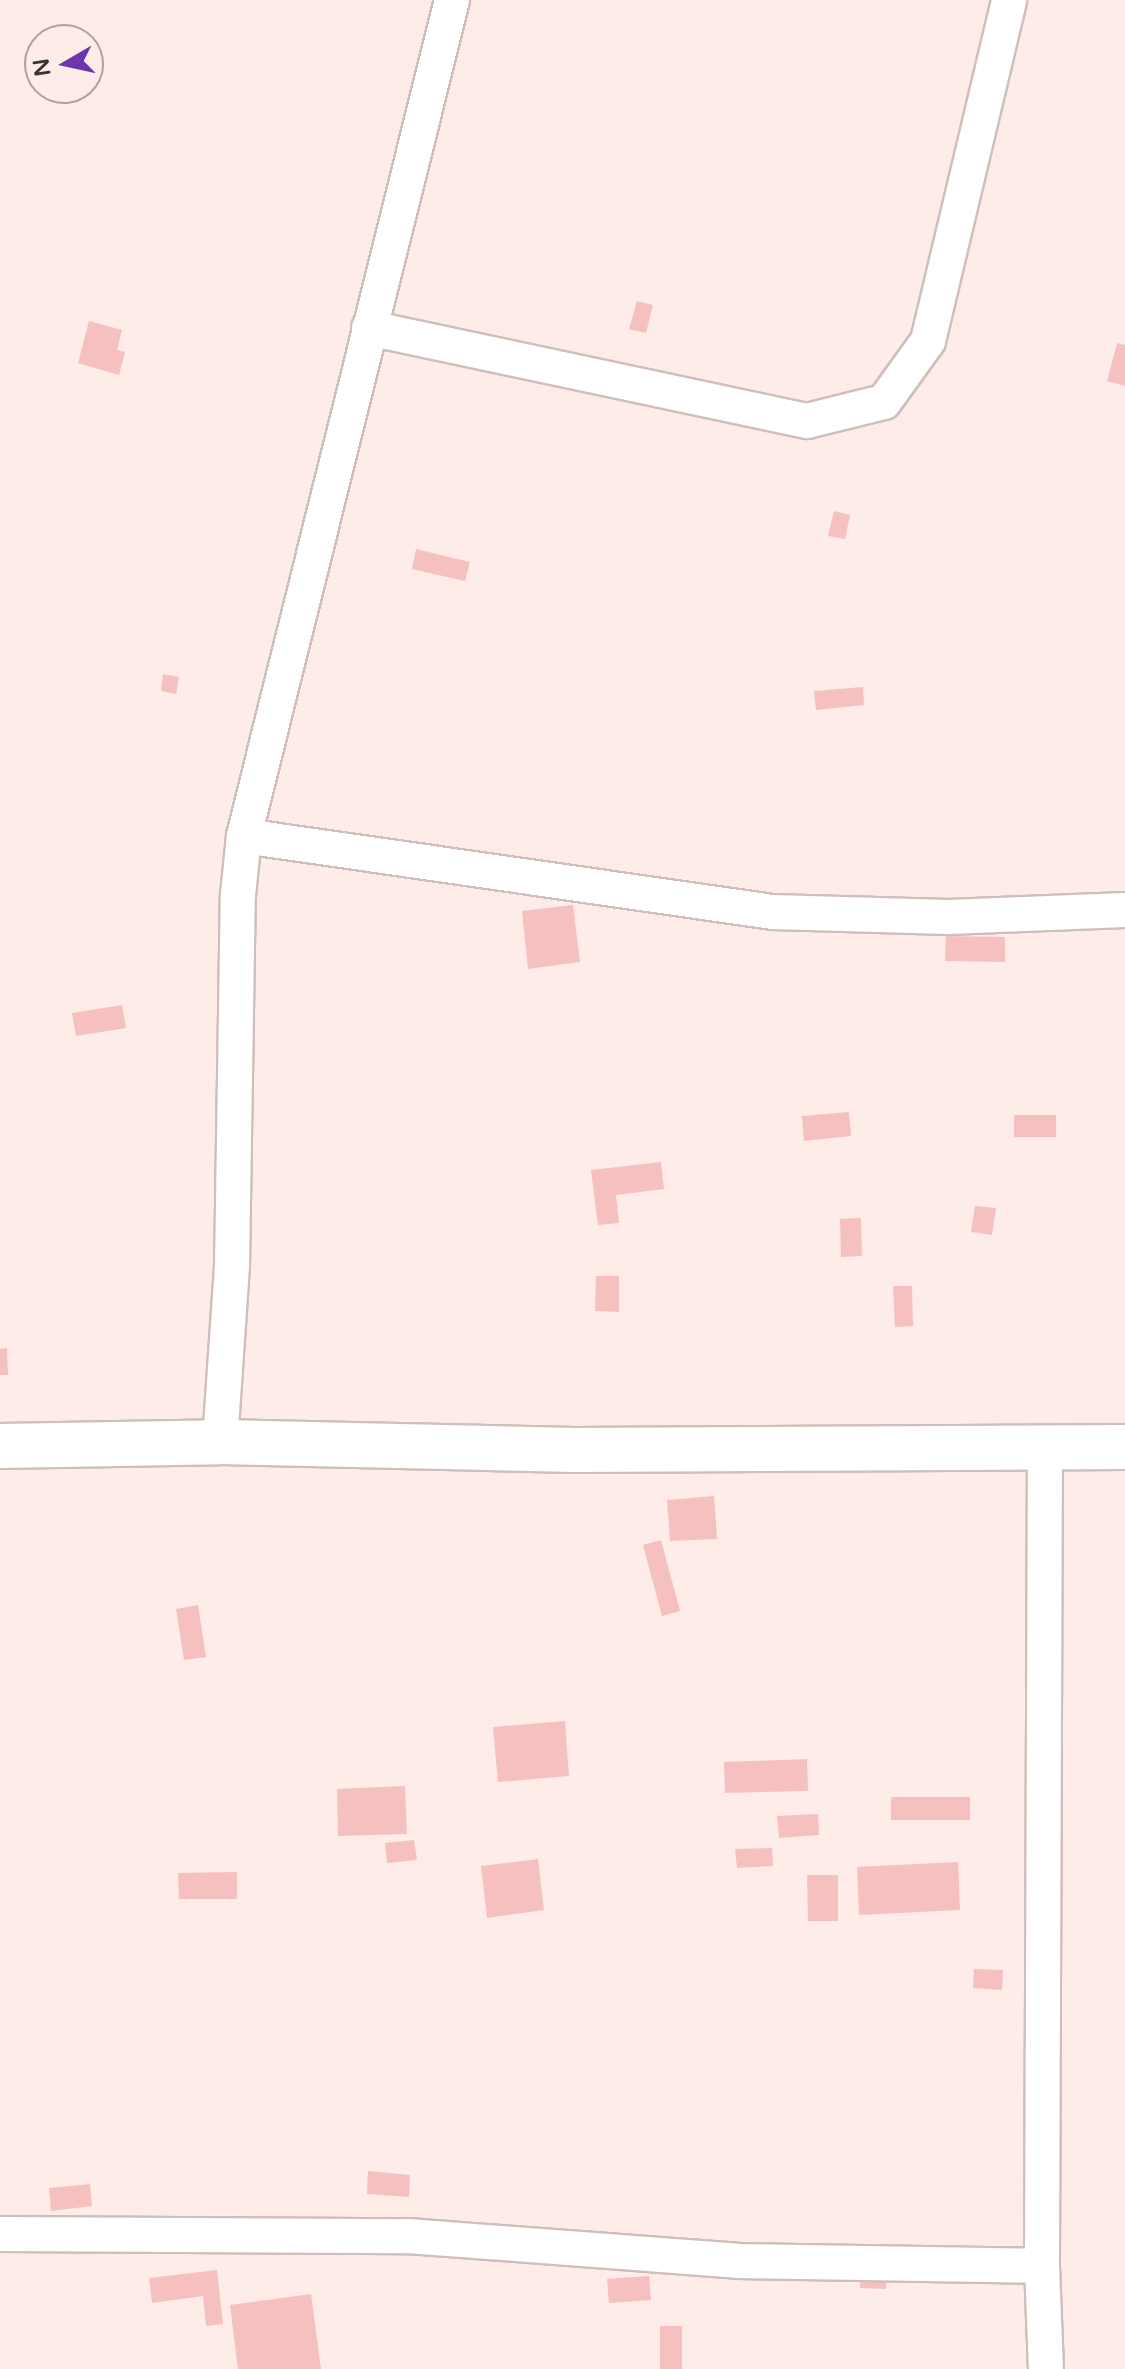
<!DOCTYPE html>
<html>
<head>
<meta charset="utf-8">
<style>
	body { margin:0 }
	#map { position:relative; width:1125px; height:2369px; overflow:hidden; background:#fdece7; font-family:"Varela Round",sans-serif }
	div>[style] { position:absolute }
	[style*='--x'] { left:calc(var(--x)*1px); top:calc(var(--y)*1px); width:calc(var(--w)*1px); rotate:calc(var(--a)*1deg) }
	.building>* { inset:0; background:#f7c0c0 }
	.roads { filter:drop-shadow(2px 0 #cfbfba) drop-shadow(-2px 0 #cfbfba) drop-shadow(0 2px #cfbfba) drop-shadow(0 -2px #cfbfba) }
	.street>* { height:34px; margin:-17px; padding:0 17px; transform-origin:17px; border-radius:17px; background:#fff }
	.secondary>* { height:44px; margin:-22px; padding:0 22px; transform-origin:22px; border-radius:22px; background:#fff }
	span { translate:-50% -50%; white-space:nowrap; text-align:center; line-height:1.15; -webkit-text-stroke:8px #fdece7; paint-order:stroke }
	.north { position:absolute; left:24px; top:24px; width:80px; height:80px; box-sizing:border-box; background:#fdece7; border:2px solid #afa29e; border-radius:50%; rotate:261deg; font-size:22px; font-weight:700; line-height:32px; text-align:center; color:#393331 }
	.north::after { content:''; display:block; margin:auto; width:28px; height:36px; background:#6d35ac; clip-path:polygon(50% 0,100% 100%,50% 72%,0 100%) }
</style>
</head>
<body>
<div id="map">
	<div class="building">
		<div style="clip-path:polygon(637px 301px,653px 305px,646px 333px,629px 329px)"></div>
		<div style="clip-path:polygon(89px 321px,122px 330px,117px 350px,125px 352px,119px 375px,78px 363px)"></div>
		<div style="clip-path:polygon(1117px 343px,1125px 345px,1125px 386px,1107px 381px)"></div>
		<div style="clip-path:polygon(834px 511px,850px 515px,845px 539px,828px 536px)"></div>
		<div style="clip-path:polygon(416px 549px,470px 562px,465px 581px,412px 569px)"></div>
		<div style="clip-path:polygon(163px 674px,179px 677px,176px 694px,161px 691px)"></div>
		<div style="clip-path:polygon(863px 687px,864px 705px,816px 710px,814px 691px)"></div>
		<div style="clip-path:polygon(573px 905px,580px 962px,528px 969px,522px 911px)"></div>
		<div style="clip-path:polygon(946px 936px,1005px 937px,1005px 962px,945px 961px)"></div>
		<div style="clip-path:polygon(122px 1005px,126px 1028px,76px 1036px,72px 1013px)"></div>
		<div style="clip-path:polygon(849px 1112px,851px 1136px,804px 1141px,802px 1116px)"></div>
		<div style="clip-path:polygon(1014px 1115px,1056px 1115px,1056px 1137px,1014px 1137px)"></div>
		<div style="clip-path:polygon(661px 1162px,664px 1189px,616px 1195px,619px 1223px,598px 1225px,591px 1170px)"></div>
		<div style="clip-path:polygon(975px 1206px,996px 1208px,992px 1235px,971px 1232px)"></div>
		<div style="clip-path:polygon(861px 1218px,862px 1256px,841px 1257px,840px 1219px)"></div>
		<div style="clip-path:polygon(596px 1276px,619px 1276px,619px 1312px,595px 1311px)"></div>
		<div style="clip-path:polygon(893px 1286px,912px 1286px,913px 1326px,895px 1327px)"></div>
		<div style="clip-path:polygon(7px 1348px,8px 1375px,0 1375px,0 1349px)"></div>
		<div style="clip-path:polygon(714px 1496px,717px 1539px,670px 1541px,667px 1500px)"></div>
		<div style="clip-path:polygon(661px 1540px,680px 1611px,662px 1616px,643px 1545px)"></div>
		<div style="clip-path:polygon(198px 1605px,206px 1657px,184px 1660px,176px 1609px)"></div>
		<div style="clip-path:polygon(565px 1721px,569px 1776px,498px 1782px,493px 1727px)"></div>
		<div style="clip-path:polygon(807px 1759px,808px 1791px,725px 1793px,724px 1762px)"></div>
		<div style="clip-path:polygon(405px 1786px,407px 1834px,338px 1836px,337px 1789px)"></div>
		<div style="clip-path:polygon(891px 1797px,970px 1797px,970px 1820px,891px 1820px)"></div>
		<div style="clip-path:polygon(818px 1814px,819px 1835px,779px 1838px,777px 1816px)"></div>
		<div style="clip-path:polygon(414px 1840px,417px 1860px,387px 1863px,385px 1843px)"></div>
		<div style="clip-path:polygon(772px 1848px,773px 1866px,737px 1868px,735px 1849px)"></div>
		<div style="clip-path:polygon(538px 1859px,544px 1910px,487px 1918px,481px 1866px)"></div>
		<div style="clip-path:polygon(958px 1862px,960px 1910px,859px 1915px,857px 1867px)"></div>
		<div style="clip-path:polygon(237px 1872px,237px 1899px,179px 1899px,178px 1873px)"></div>
		<div style="clip-path:polygon(807px 1875px,838px 1875px,838px 1921px,808px 1921px)"></div>
		<div style="clip-path:polygon(974px 1969px,1003px 1970px,1002px 1990px,973px 1988px)"></div>
		<div style="clip-path:polygon(368px 2171px,410px 2175px,409px 2197px,367px 2194px)"></div>
		<div style="clip-path:polygon(90px 2184px,92px 2206px,51px 2211px,49px 2188px)"></div>
		<div style="clip-path:polygon(861px 2263px,887px 2264px,886px 2289px,860px 2288px)"></div>
		<div style="clip-path:polygon(217px 2270px,223px 2324px,206px 2326px,203px 2296px,152px 2303px,149px 2278px)"></div>
		<div style="clip-path:polygon(649px 2276px,651px 2300px,609px 2303px,607px 2279px)"></div>
		<div style="clip-path:polygon(311px 2294px,321px 2369px,238px 2369px,230px 2305px)"></div>
		<div style="clip-path:polygon(660px 2326px,682px 2326px,682px 2369px,660px 2369px)"></div>
	</div>
	<div class="roads">
		<div class="street">
			<div style="--x:369;--y:328;--w:448;--a:12"></div>
			<div style="--x:807;--y:421;--w:79;--a:-13.9"></div>
			<div style="--x:884;--y:402;--w:75;--a:-54.2"></div>
			<div style="--x:928;--y:341;--w:350;--a:-76.6"></div>
			<div style="--x:244;--y:836;--w:534;--a:8.18"></div>
			<div style="--x:773;--y:912;--w:175;--a:1.6"></div>
			<div style="--x:948;--y:917;--w:177;--a:-2.3"></div>
			<div style="--x:220;--y:1442;--w:176;--a:-86.1"></div>
			<div style="--x:232;--y:1266;--w:371;--a:-89.1"></div>
			<div style="--x:238;--y:895;--w:59;--a:-84.2"></div>
			<div style="--x:244;--y:836;--w:861;--a:-76.03"></div>
			<div style="--x:1045;--y:1444;--w:822;--a:90.21"></div>
			<div style="--x:1042;--y:2266;--w:103;--a:87.8"></div>
			<div style="--x:0;--y:2234;--w:408;--a:0.3"></div>
			<div style="--x:408;--y:2236;--w:330;--a:4.3"></div>
			<div style="--x:737;--y:2261;--w:305;--a:0.9"></div>
		</div>
		<div class="secondary">
			<div style="--x:0;--y:1446;--w:220;--a:-1"></div>
			<div style="--x:220;--y:1442;--w:354;--a:1.3"></div>
			<div style="--x:574;--y:1450;--w:551;--a:-0.31"></div>
		</div>
	</div>
	<div class="north">N</div>
</div>
</body>
</html>
